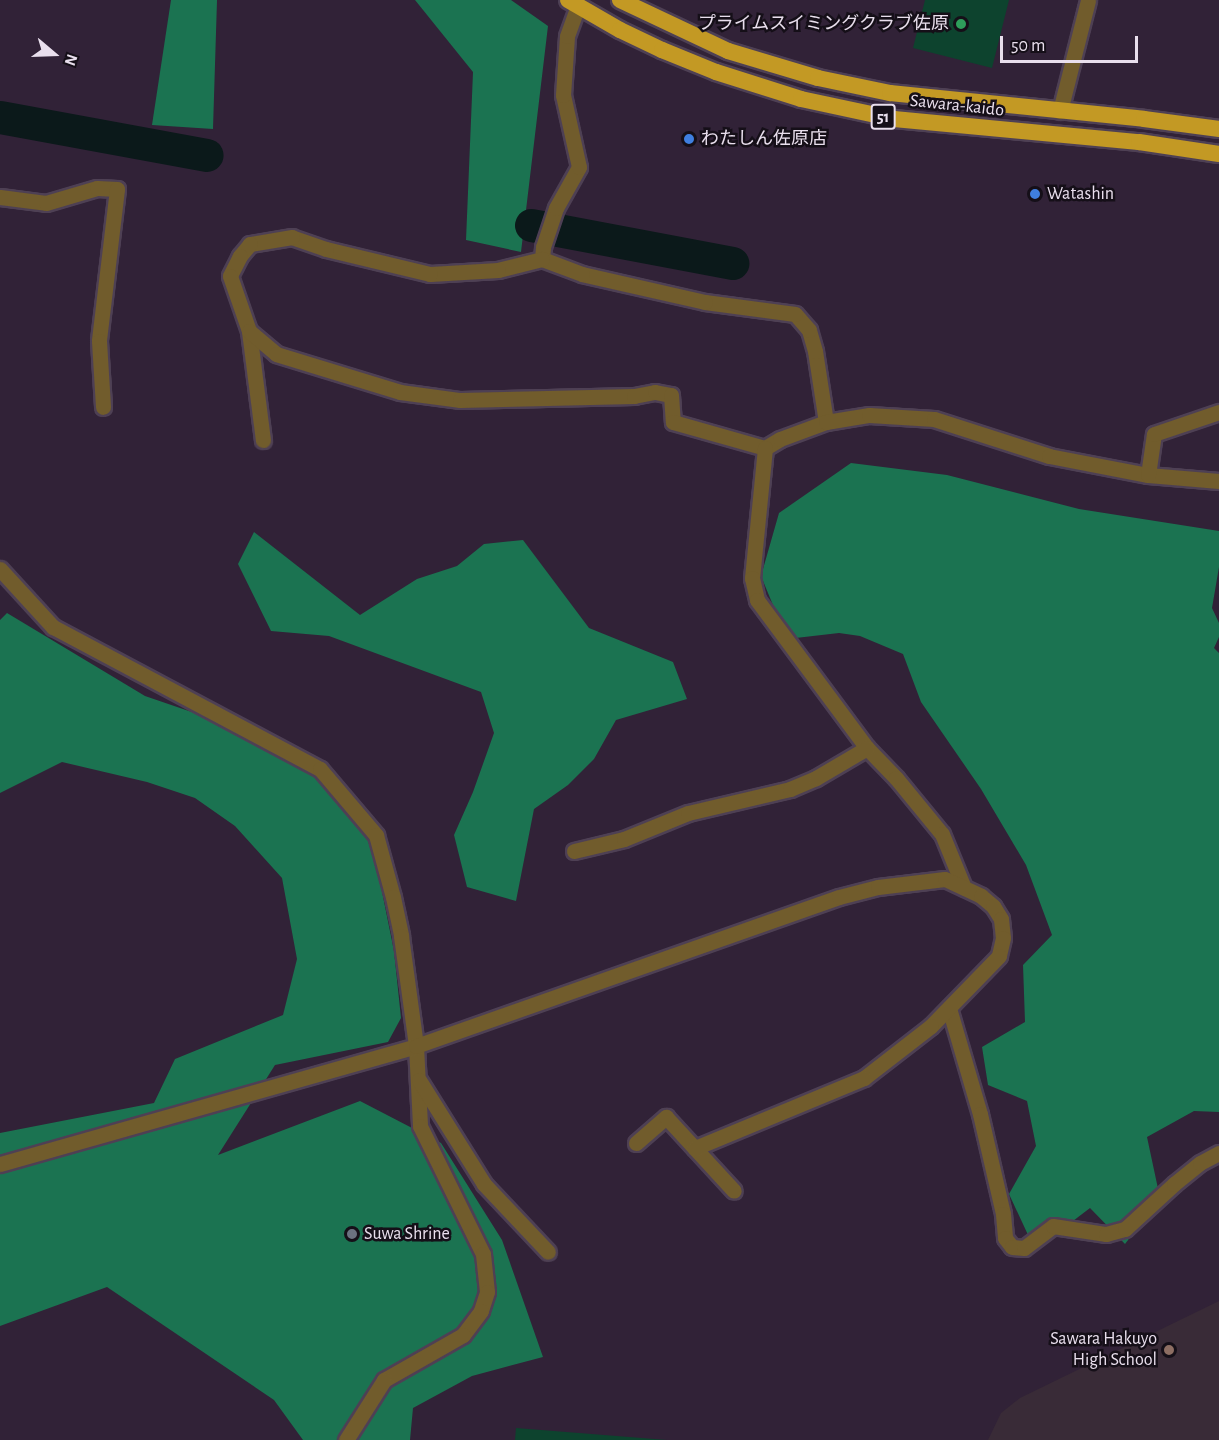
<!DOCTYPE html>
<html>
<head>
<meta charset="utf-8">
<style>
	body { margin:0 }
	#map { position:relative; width:1219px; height:1440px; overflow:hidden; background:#312237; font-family:"Alegreya Sans","Noto Sans JP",sans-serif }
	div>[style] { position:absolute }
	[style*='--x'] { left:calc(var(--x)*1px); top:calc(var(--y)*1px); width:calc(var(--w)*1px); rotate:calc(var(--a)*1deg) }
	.education>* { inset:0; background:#392b37 }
	.green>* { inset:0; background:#0d432e }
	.forest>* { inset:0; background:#1b7351 }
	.river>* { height:33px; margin:-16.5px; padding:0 16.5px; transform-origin:16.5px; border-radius:16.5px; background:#0b191a }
	.roads { filter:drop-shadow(2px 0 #4e4054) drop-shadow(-2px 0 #4e4054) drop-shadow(0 2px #4e4054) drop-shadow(0 -2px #4e4054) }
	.minor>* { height:15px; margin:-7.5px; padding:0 7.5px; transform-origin:7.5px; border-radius:7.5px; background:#715c2c }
	.trunk>* { height:16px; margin:-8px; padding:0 8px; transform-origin:8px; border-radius:8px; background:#c39924 }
	.dots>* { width:16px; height:16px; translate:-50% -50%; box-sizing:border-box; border:3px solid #150f18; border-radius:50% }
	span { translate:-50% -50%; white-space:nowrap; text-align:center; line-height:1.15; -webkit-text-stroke:5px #150f18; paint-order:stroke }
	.shield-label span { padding:2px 4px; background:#150f18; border:2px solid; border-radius:4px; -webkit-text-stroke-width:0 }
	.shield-label { font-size:16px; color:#e9dfed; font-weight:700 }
	.poi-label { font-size:18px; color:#e9dfed }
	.right { translate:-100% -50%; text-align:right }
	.left { translate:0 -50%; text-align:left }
	.street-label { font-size:18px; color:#e9dfed }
	.north { position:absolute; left:24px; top:24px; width:60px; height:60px; -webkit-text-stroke:4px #150f18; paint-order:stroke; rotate:109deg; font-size:16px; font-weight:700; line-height:24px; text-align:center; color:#e9dfed }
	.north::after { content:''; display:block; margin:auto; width:21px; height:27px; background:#e9dfed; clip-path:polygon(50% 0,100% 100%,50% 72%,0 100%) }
	.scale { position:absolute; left:1000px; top:36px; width:138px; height:27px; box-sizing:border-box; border:3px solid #e9dfed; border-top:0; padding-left:8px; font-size:18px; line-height:21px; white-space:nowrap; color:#e9dfed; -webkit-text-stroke:4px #150f18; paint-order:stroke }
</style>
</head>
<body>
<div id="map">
	<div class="education">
		<div style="clip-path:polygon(1219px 1301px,1219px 1440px,988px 1440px,1001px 1413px,1020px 1398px)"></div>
	</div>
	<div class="green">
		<div style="clip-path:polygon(925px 0,1009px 0,992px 68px,913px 48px)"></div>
		<div style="clip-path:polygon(516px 1428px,667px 1440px,515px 1440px)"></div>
	</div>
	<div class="forest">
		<div style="clip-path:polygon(171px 0,217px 0,213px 129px,152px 125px)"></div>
		<div style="clip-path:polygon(415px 0,511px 0,548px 26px,521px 252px,466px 240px,473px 72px)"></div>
		<div style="clip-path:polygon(851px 463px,947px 475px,1079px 509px,1219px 531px,1219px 567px,1212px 608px,1219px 623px,1219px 637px,1214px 648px,1219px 653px,1219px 1112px,1194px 1111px,1147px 1137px,1160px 1198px,1125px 1244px,1090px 1208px,1035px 1250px,1009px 1194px,1036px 1146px,1027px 1101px,988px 1085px,982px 1047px,1025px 1022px,1023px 965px,1052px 935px,1026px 865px,981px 789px,921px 702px,903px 654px,860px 636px,839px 633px,787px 639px,761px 576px,779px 513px)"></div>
		<div style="clip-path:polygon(254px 532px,360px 615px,417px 579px,457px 566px,484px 544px,523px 540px,589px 628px,673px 662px,687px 699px,616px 720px,594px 759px,568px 785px,534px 809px,516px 901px,467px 887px,454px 835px,473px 792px,494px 733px,481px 692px,329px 636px,271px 631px,238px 564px)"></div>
		<div style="clip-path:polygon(7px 613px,145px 696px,256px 734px,319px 775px,371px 837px,394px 951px,401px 1018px,388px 1042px,275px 1065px,218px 1155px,360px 1101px,441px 1143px,502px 1240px,543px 1357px,472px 1376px,413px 1408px,410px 1440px,303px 1440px,274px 1400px,107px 1287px,0 1326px,0 1133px,154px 1103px,175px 1059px,283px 1015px,297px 959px,282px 878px,235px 826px,195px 798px,147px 782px,62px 762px,0 793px,0 620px)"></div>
	</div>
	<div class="river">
		<div style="--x:0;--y:117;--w:210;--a:10.4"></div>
		<div style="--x:531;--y:225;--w:205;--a:10.7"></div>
	</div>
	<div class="roads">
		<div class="minor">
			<div style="--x:1060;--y:111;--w:114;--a:-75.8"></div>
			<div style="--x:0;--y:197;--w:46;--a:7.4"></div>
			<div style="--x:46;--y:203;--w:53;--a:-16.4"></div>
			<div style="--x:97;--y:188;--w:20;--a:3"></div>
			<div style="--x:117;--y:189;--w:153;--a:96.8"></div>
			<div style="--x:99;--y:341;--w:66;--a:86.5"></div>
			<div style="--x:542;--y:259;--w:12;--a:-85"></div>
			<div style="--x:543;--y:247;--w:41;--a:-71.6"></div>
			<div style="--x:556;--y:208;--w:47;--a:-60.7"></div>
			<div style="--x:579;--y:167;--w:74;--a:-102.5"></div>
			<div style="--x:563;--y:95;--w:59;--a:-86.1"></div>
			<div style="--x:567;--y:36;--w:32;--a:-70"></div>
			<div style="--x:249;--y:331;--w:110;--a:82.7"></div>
			<div style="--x:826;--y:422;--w:72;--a:-98.8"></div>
			<div style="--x:815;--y:351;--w:22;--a:-106"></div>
			<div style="--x:809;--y:330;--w:21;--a:-131"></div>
			<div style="--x:795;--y:314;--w:91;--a:-172.4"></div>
			<div style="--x:705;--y:302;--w:126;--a:-167.2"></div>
			<div style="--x:582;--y:274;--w:43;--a:-159.4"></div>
			<div style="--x:542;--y:259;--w:45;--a:166"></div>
			<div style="--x:498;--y:270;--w:68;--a:176.6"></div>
			<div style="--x:430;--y:274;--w:107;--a:-166.5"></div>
			<div style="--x:326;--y:249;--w:36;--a:-161"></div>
			<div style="--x:292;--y:237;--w:43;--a:170.5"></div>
			<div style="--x:250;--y:244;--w:16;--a:130"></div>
			<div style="--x:240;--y:256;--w:22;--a:117"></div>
			<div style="--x:230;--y:276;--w:58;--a:70.9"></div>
			<div style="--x:249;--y:331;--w:35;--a:40"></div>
			<div style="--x:276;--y:354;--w:130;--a:17"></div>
			<div style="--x:400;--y:392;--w:61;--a:7.6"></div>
			<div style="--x:460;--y:400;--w:174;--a:-1.3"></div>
			<div style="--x:634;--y:396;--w:21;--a:-11"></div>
			<div style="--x:655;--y:392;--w:16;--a:11"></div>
			<div style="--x:671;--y:395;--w:27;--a:86"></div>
			<div style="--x:673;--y:422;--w:96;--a:15.8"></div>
			<div style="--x:765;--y:448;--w:17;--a:-31"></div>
			<div style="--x:780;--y:439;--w:49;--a:-20.3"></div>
			<div style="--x:826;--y:422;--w:44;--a:-9.2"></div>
			<div style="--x:869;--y:415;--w:65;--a:3.5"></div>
			<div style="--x:934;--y:419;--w:121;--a:17.8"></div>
			<div style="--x:1049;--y:456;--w:101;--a:10.9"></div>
			<div style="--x:1148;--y:475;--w:71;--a:4.8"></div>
			<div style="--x:765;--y:448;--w:131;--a:95.7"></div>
			<div style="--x:752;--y:578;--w:23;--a:77"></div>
			<div style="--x:757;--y:600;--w:184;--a:53.4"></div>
			<div style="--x:867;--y:748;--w:42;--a:46"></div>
			<div style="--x:896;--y:778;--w:72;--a:50.6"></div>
			<div style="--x:942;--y:834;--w:58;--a:67.8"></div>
			<div style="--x:1148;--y:475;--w:41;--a:-81.7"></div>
			<div style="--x:1154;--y:434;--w:69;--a:-18.7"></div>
			<div style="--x:0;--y:569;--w:79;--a:47.6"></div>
			<div style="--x:53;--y:627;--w:302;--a:28"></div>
			<div style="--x:320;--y:769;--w:87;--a:49.7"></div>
			<div style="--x:376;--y:835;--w:64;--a:74.7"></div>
			<div style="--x:393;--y:897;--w:40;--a:78"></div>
			<div style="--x:401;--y:936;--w:111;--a:82.2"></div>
			<div style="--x:416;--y:1046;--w:80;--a:87.1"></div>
			<div style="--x:420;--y:1126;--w:143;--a:63.8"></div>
			<div style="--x:483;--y:1254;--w:38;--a:84"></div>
			<div style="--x:487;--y:1292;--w:20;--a:108"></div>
			<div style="--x:481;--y:1311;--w:30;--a:127"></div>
			<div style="--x:463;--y:1335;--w:91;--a:150.3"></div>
			<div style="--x:384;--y:1380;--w:71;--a:122.3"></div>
			<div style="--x:574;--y:851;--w:51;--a:-13.5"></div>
			<div style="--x:624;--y:839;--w:69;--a:-22.1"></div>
			<div style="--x:688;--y:813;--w:105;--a:-13.2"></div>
			<div style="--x:790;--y:789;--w:28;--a:-23"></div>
			<div style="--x:816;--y:778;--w:59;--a:-30.5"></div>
			<div style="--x:949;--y:1008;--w:110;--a:73.7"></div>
			<div style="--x:980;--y:1114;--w:103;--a:77"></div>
			<div style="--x:1003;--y:1214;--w:24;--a:85"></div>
			<div style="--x:1005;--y:1238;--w:11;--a:52"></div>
			<div style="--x:1012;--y:1247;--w:12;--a:5"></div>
			<div style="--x:1024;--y:1248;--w:36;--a:-37"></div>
			<div style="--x:1053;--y:1226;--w:54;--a:8.6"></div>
			<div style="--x:1106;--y:1234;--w:20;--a:-15"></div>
			<div style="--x:1125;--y:1229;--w:67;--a:-42.6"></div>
			<div style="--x:1174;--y:1184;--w:33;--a:-39"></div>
			<div style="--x:1200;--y:1163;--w:21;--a:-28"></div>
			<div style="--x:419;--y:1080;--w:123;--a:58"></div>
			<div style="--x:484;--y:1184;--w:93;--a:46.7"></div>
			<div style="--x:636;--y:1143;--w:40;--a:-41"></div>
			<div style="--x:666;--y:1117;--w:100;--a:47.4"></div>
			<div style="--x:0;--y:1164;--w:432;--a:-15.8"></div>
			<div style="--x:416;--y:1046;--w:448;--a:-19.4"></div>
			<div style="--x:839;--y:897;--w:40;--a:-14.4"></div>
			<div style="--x:878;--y:887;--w:67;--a:-6.8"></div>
			<div style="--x:945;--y:879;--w:40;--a:25"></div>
			<div style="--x:981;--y:896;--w:16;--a:40"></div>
			<div style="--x:993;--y:906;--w:15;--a:58"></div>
			<div style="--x:1001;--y:919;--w:19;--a:84"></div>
			<div style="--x:1003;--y:938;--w:18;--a:103"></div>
			<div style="--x:999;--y:956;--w:98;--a:134.2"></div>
			<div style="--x:931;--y:1026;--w:85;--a:142.2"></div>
			<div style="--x:864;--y:1078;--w:183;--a:157.5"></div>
		</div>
		<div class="trunk">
			<div style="--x:568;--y:0;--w:60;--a:30"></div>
			<div style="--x:620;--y:30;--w:47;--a:25.5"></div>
			<div style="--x:662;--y:50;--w:58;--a:22.2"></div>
			<div style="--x:716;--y:72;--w:89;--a:17.6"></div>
			<div style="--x:801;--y:99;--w:95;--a:12.1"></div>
			<div style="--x:894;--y:119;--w:246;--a:5.4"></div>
			<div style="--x:1139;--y:142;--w:81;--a:8.5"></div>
			<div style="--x:620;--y:0;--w:119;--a:25.3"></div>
			<div style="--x:728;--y:51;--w:94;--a:16.7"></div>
			<div style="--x:818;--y:78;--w:74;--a:11.8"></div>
			<div style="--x:890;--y:93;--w:255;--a:5.8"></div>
			<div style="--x:1144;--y:119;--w:76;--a:7.6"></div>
		</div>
	</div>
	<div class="dots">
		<div style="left:961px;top:24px;background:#2e9e5b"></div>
		<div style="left:689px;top:139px;background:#3f7fe0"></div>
		<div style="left:1035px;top:194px;background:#3f7fe0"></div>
		<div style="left:352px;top:1234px;background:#6b7280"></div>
		<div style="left:1169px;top:1350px;background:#8d6e63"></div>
	</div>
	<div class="shield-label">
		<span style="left:883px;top:117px">51</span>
	</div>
	<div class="poi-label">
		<span class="right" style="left:949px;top:24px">プライムスイミングクラブ佐原</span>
		<span class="left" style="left:701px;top:139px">わたしん佐原店</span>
		<span class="left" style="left:1047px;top:194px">Watashin</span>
		<span class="left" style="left:364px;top:1234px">Suwa Shrine</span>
		<span class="right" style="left:1157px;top:1350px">Sawara Hakuyo<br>High School</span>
	</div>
	<div class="street-label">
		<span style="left:957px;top:106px;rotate:6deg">Sawara-kaido</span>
	</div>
	<div class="north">N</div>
	<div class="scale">50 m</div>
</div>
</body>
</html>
